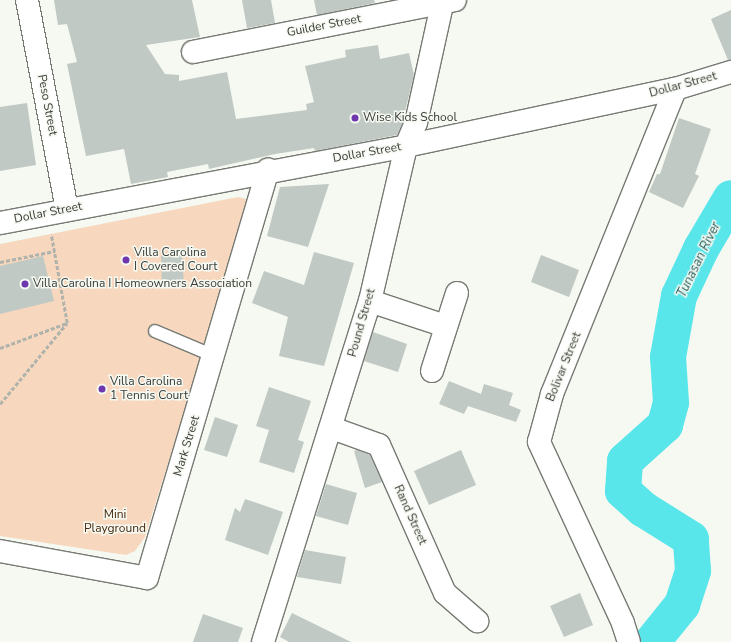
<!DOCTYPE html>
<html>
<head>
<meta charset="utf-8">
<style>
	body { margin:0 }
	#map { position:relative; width:731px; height:642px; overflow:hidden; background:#f5f9f1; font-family:"Nunito Sans",sans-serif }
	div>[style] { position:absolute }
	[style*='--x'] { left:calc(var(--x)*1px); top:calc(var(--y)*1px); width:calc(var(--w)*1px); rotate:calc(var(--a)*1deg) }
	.green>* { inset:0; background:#f7d8bf }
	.river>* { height:36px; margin:-18px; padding:0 18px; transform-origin:18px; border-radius:18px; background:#59e6eb }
	.building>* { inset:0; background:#c0c9c4 }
	.path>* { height:2.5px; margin-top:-1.25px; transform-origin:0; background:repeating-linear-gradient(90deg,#afb3ac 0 4px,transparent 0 6px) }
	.roads { filter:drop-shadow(1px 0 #767a73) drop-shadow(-1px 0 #767a73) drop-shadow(0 1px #767a73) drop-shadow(0 -1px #767a73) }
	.lane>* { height:12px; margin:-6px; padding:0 6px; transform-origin:6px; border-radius:6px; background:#fff }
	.street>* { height:22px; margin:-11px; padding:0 11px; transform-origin:11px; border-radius:11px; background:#fff }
	.dots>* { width:11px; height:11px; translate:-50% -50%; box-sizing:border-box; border:2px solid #f5f9f1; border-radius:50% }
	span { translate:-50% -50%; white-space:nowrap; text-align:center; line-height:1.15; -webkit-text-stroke:3px #f5f9f1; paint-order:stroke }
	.street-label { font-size:12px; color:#393b37 }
	.poi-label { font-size:12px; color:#393b37 }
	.left { translate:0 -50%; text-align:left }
	.park-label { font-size:12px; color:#482a0e }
	.water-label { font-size:13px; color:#205b5d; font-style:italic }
</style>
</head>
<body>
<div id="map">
	<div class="green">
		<div style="clip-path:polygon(238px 197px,246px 199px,248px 207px,145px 537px,135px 551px,126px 555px,0 536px,0 244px)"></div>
	</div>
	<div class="river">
		<div style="--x:652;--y:642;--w:48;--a:-51"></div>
		<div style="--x:682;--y:605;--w:36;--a:-72"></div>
		<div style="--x:693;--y:571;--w:32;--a:-94"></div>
		<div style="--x:691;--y:539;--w:57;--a:-148"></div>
		<div style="--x:643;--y:509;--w:27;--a:-138"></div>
		<div style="--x:623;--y:491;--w:30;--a:-86"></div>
		<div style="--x:625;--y:461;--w:54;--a:-42"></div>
		<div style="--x:665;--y:425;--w:23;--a:-75"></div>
		<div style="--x:671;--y:403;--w:46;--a:-93.7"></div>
		<div style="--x:668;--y:357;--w:62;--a:-79.8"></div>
		<div style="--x:679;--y:296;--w:52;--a:-64.9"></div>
		<div style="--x:701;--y:249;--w:59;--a:-59.5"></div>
	</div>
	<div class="building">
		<div style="clip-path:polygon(54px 0,192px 0,200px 37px,146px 45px,165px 74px,179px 75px,179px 81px,227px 72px,236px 119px,307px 110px,306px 104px,314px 102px,305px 66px,346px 57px,345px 50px,378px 45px,380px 59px,409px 53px,414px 75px,402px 124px,397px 135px,315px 151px,314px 148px,275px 154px,209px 169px,208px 164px,167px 172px,168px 177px,131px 184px,124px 149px,86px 156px,67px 64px,77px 62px,67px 24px,58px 25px)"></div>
		<div style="clip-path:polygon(242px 0,271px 0,275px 23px,247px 28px)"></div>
		<div style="clip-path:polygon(314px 0,374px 0,375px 3px,317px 15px)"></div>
		<div style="clip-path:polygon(731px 10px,731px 60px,728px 60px,711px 19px)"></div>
		<div style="clip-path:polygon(27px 103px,36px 165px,0 171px,0 107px)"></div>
		<div style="clip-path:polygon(679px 118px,711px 129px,695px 174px,699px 176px,683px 208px,649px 192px,657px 174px,660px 174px)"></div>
		<div style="clip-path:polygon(329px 184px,308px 247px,267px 236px,280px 187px)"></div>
		<div style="clip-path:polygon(314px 252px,354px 263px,324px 366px,279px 356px,288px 317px,252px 303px,264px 271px,304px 285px)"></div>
		<div style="clip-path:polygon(182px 255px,184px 285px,162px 287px,161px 256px)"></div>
		<div style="clip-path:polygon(541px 255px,579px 270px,569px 297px,531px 282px)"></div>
		<div style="clip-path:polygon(43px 256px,54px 301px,0 314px,0 266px)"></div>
		<div style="clip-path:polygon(373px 332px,407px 344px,398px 372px,364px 361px)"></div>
		<div style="clip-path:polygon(449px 381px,481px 394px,484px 384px,513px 393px,509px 405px,521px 410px,516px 422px,468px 406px,464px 414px,439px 404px)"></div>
		<div style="clip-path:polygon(269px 387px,311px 401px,298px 440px,304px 442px,294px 473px,259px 462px,269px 430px,256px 426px)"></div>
		<div style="clip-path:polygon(215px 417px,238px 425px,227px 457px,204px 450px)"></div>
		<div style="clip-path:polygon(357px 450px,370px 455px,382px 482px,365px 488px,354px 451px)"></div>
		<div style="clip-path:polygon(461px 450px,476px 485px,429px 505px,414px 471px)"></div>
		<div style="clip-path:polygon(326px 484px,357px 493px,348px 525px,316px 516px)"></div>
		<div style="clip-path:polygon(245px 499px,283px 512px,268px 555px,225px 540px,235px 508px,240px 512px)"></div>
		<div style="clip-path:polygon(305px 550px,346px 557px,341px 584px,297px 577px)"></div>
		<div style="clip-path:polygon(580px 593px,593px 625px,564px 637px,550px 606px)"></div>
		<div style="clip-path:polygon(292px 613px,351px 642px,289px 642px,280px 637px)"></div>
		<div style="clip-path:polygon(203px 614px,243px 628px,238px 642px,193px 642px)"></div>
	</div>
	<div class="path">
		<div style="--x:0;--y:262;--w:56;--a:-11.3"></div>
		<div style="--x:0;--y:348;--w:72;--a:-20.5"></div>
		<div style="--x:0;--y:404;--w:105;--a:-50.4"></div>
		<div style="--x:67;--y:323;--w:90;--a:-100.2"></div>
	</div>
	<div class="roads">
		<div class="lane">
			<div style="--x:155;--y:331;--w:64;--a:23"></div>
		</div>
		<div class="street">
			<div style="--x:27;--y:0;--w:213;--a:79.2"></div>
			<div style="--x:193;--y:52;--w:267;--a:-11.2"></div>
			<div style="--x:0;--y:223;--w:413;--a:-10.7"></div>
			<div style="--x:406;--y:146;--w:275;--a:-12"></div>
			<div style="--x:675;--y:89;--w:59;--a:-16.9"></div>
			<div style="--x:370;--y:301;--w:79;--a:18.4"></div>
			<div style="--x:432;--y:371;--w:82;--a:-72.2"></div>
			<div style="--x:332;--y:428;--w:50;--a:19.9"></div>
			<div style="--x:379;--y:445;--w:162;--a:66"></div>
			<div style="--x:445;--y:593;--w:43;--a:41.2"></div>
			<div style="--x:0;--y:551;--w:149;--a:10.4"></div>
			<div style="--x:147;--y:578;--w:426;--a:-73.5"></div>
			<div style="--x:263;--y:642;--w:357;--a:-72.6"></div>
			<div style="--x:370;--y:301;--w:159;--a:-76.9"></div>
			<div style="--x:406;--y:146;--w:25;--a:-67"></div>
			<div style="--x:416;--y:123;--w:126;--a:-77.6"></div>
			<div style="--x:629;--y:642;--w:20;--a:-108"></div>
			<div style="--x:623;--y:623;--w:200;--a:-114.9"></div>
			<div style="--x:539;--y:442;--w:50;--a:-74.8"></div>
			<div style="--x:552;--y:394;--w:329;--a:-68"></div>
		</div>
	</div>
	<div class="dots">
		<div style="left:355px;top:118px;background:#6e37ae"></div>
		<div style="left:126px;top:260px;background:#6e37ae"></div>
		<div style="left:25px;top:284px;background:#6e37ae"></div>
		<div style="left:102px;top:389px;background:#6e37ae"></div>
	</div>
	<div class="street-label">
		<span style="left:324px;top:26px;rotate:-11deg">Guilder Street</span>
		<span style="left:683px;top:85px;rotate:-15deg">Dollar Street</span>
		<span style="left:47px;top:105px;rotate:79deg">Peso Street</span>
		<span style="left:367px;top:153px;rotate:-10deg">Dollar Street</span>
		<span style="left:48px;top:213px;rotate:-11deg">Dollar Street</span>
		<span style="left:362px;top:323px;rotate:-74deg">Pound Street</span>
		<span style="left:564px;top:367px;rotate:-68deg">Bolivar Street</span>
		<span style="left:187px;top:446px;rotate:-73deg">Mark Street</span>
		<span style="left:410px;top:515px;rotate:66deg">Rand Street</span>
	</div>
	<div class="poi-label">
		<span class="left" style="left:363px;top:118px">Wise Kids School</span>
		<span class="left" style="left:134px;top:260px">Villa Carolina<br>I Covered Court</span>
		<span class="left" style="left:33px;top:284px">Villa Carolina I Homeowners Association</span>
		<span class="left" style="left:110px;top:389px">Villa Carolina<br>1 Tennis Court</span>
	</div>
	<div class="park-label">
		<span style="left:115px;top:522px">Mini<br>Playground</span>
	</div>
	<div class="water-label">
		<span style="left:699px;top:260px;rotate:-64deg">Tunasan River</span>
	</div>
</div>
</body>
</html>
